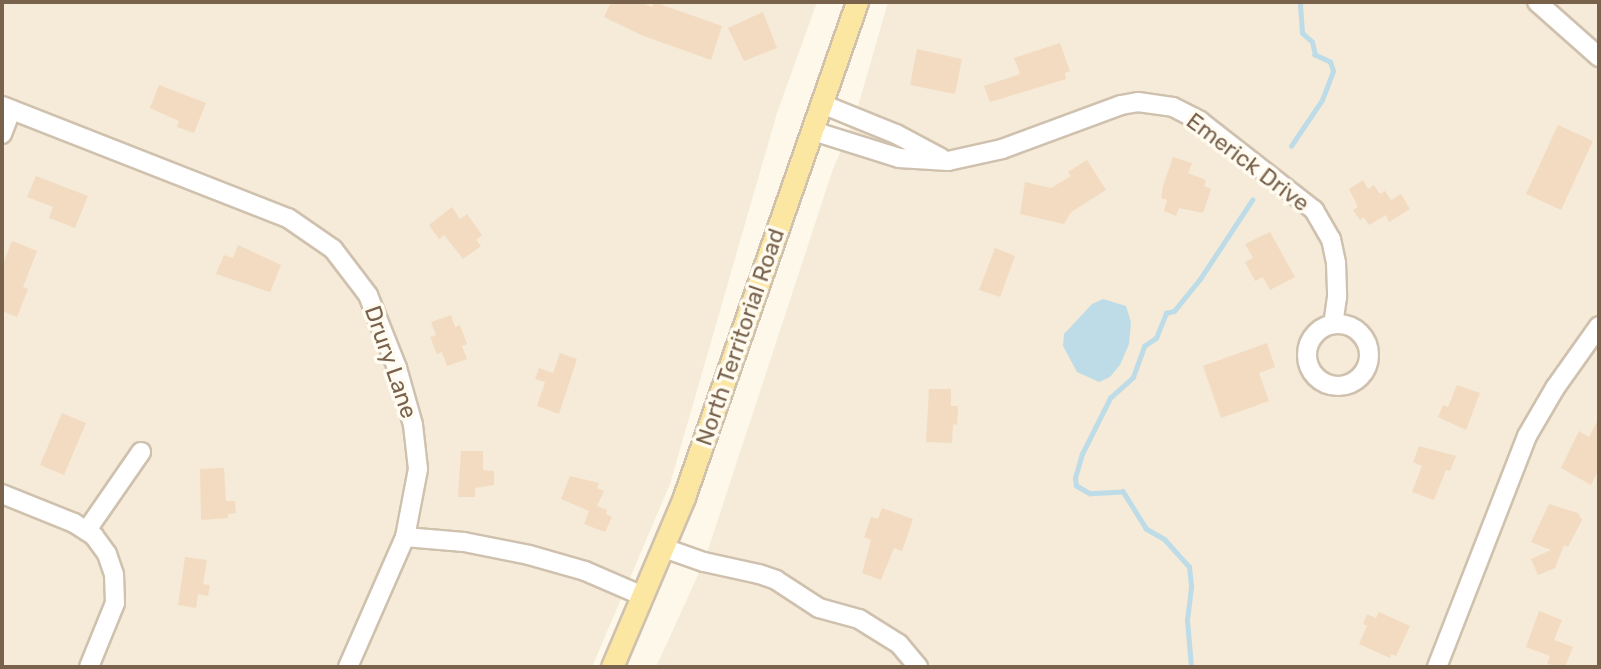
<!DOCTYPE html>
<html>
<head>
<meta charset="utf-8">
<style>
	body { margin:0 }
	#map { position:relative; width:1601px; height:669px; overflow:hidden; background:#fdf8ea; font-family:Rubik,sans-serif }
	div>[style] { position:absolute }
	[style*='--x'] { left:calc(var(--x)*1px); top:calc(var(--y)*1px); width:calc(var(--w)*1px); rotate:calc(var(--a)*1deg) }
	.residential>* { inset:0; background:#f5ebd8 }
	.water>* { inset:0; background:#bddce7 }
	.stream>* { height:4.5px; margin:-2.25px; padding:0 2.25px; transform-origin:2.25px; border-radius:2.25px; background:#bddce7 }
	.building>* { inset:0; background:#f3dbc1 }
	.roads { filter:drop-shadow(2px 0 #cfc1ae) drop-shadow(-2px 0 #cfc1ae) drop-shadow(0 2px #cfc1ae) drop-shadow(0 -2px #cfc1ae) }
	.minor>* { height:18px; margin:-9px; padding:0 9px; transform-origin:9px; border-radius:9px; background:#fff }
	.minor>.ring { margin:-9px; padding:0; box-sizing:content-box; background:none; border:18px solid #fff; border-radius:50% }
	.major>* { height:21px; margin:-10.5px; padding:0 10.5px; transform-origin:10.5px; border-radius:10.5px; background:#fbe6a2 }
	span { translate:-50% -50%; white-space:nowrap; text-align:center; line-height:1.15; -webkit-text-stroke:7px #fffbf0; paint-order:stroke }
	.street-label { font-size:23px; color:#78624c }
	.frame { position:absolute; inset:0; border:4px solid #78624c; pointer-events:none }
</style>
</head>
<body>
<div id="map">
	<div class="residential">
		<div style="clip-path:polygon(2px 2px,817px 2px,777px 113px,670px 484px,592px 667px,2px 667px)"></div>
		<div style="clip-path:polygon(888px 2px,1599px 2px,1599px 667px,656px 667px,704px 562px,833px 169px,855px 117px)"></div>
	</div>
	<div class="water">
		<div style="clip-path:polygon(1103px 299px,1126px 306px,1131px 322px,1129px 344px,1120px 365px,1110px 377px,1099px 382px,1077px 372px,1063px 346px,1064px 334px,1092px 304px)"></div>
	</div>
	<div class="stream">
		<div style="--x:1291;--y:146;--w:55;--a:-56"></div>
		<div style="--x:1322;--y:100;--w:31;--a:-69"></div>
		<div style="--x:1333;--y:71;--w:9;--a:-108"></div>
		<div style="--x:1330;--y:62;--w:17;--a:-155"></div>
		<div style="--x:1315;--y:55;--w:13;--a:-103"></div>
		<div style="--x:1312;--y:42;--w:13;--a:-138"></div>
		<div style="--x:1302;--y:33;--w:31;--a:-94"></div>
		<div style="--x:1191;--y:667;--w:47;--a:-94.9"></div>
		<div style="--x:1187;--y:620;--w:34;--a:-83"></div>
		<div style="--x:1191;--y:586;--w:19;--a:-96"></div>
		<div style="--x:1189;--y:567;--w:36;--a:-132"></div>
		<div style="--x:1165;--y:540;--w:22;--a:-150"></div>
		<div style="--x:1146;--y:529;--w:44;--a:-121.9"></div>
		<div style="--x:1123;--y:492;--w:33;--a:177"></div>
		<div style="--x:1090;--y:494;--w:16;--a:-150"></div>
		<div style="--x:1076;--y:486;--w:8;--a:-97"></div>
		<div style="--x:1075;--y:478;--w:25;--a:-74"></div>
		<div style="--x:1082;--y:454;--w:63;--a:-63.4"></div>
		<div style="--x:1110;--y:398;--w:31;--a:-42"></div>
		<div style="--x:1133;--y:377;--w:33;--a:-70"></div>
		<div style="--x:1144;--y:346;--w:14;--a:-34"></div>
		<div style="--x:1156;--y:338;--w:27;--a:-68"></div>
		<div style="--x:1166;--y:313;--w:8;--a:-14"></div>
		<div style="--x:1174;--y:311;--w:41;--a:-50.9"></div>
		<div style="--x:1200;--y:279;--w:95;--a:-56.6"></div>
	</div>
	<div class="building">
		<div style="clip-path:polygon(611px 2px,639px 2px,652px 7px,654px 2px,722px 26px,711px 60px,641px 35px,604px 17px)"></div>
		<div style="clip-path:polygon(763px 12px,777px 48px,744px 61px,728px 28px)"></div>
		<div style="clip-path:polygon(1060px 43px,1070px 71px,1065px 73px,1066px 79px,990px 102px,984px 86px,1020px 74px,1014px 58px)"></div>
		<div style="clip-path:polygon(917px 49px,962px 59px,955px 94px,910px 85px)"></div>
		<div style="clip-path:polygon(159px 85px,206px 103px,194px 133px,177px 127px,179px 121px,150px 108px)"></div>
		<div style="clip-path:polygon(1558px 125px,1593px 141px,1561px 210px,1526px 194px)"></div>
		<div style="clip-path:polygon(1173px 157px,1192px 163px,1188px 173px,1206px 180px,1204px 186px,1211px 189px,1203px 213px,1179px 208px,1176px 216px,1164px 211px,1167px 200px,1161px 198px,1163px 186px)"></div>
		<div style="clip-path:polygon(1087px 160px,1106px 190px,1071px 212px,1064px 224px,1020px 214px,1025px 182px,1051px 188px,1071px 176px,1068px 172px)"></div>
		<div style="clip-path:polygon(36px 176px,88px 196px,75px 228px,49px 218px,53px 207px,27px 197px)"></div>
		<div style="clip-path:polygon(1363px 180px,1368px 189px,1374px 185px,1380px 194px,1385px 191px,1391px 200px,1401px 194px,1410px 209px,1389px 222px,1386px 215px,1369px 225px,1364px 217px,1360px 220px,1353px 210px,1358px 207px,1349px 189px)"></div>
		<div style="clip-path:polygon(452px 207px,460px 219px,467px 214px,482px 235px,476px 240px,481px 246px,463px 259px,444px 235px,439px 239px,429px 225px)"></div>
		<div style="clip-path:polygon(1270px 232px,1295px 277px,1270px 290px,1263px 277px,1255px 281px,1245px 262px,1253px 258px,1245px 244px)"></div>
		<div style="clip-path:polygon(12px 241px,37px 251px,23px 287px,28px 289px,17px 317px,2px 311px,2px 260px,4px 261px)"></div>
		<div style="clip-path:polygon(238px 245px,281px 265px,270px 292px,216px 274px,224px 255px,233px 258px)"></div>
		<div style="clip-path:polygon(995px 248px,1015px 256px,1000px 297px,979px 290px)"></div>
		<div style="clip-path:polygon(451px 315px,455px 327px,460px 325px,467px 344px,462px 346px,467px 359px,447px 366px,442px 352px,437px 354px,430px 337px,436px 335px,431px 322px)"></div>
		<div style="clip-path:polygon(1267px 343px,1275px 367px,1259px 373px,1269px 401px,1221px 418px,1203px 366px)"></div>
		<div style="clip-path:polygon(560px 353px,577px 359px,559px 414px,537px 406px,545px 382px,535px 379px,539px 368px,553px 373px)"></div>
		<div style="clip-path:polygon(1457px 385px,1480px 393px,1466px 430px,1438px 417px,1443px 405px,1448px 407px)"></div>
		<div style="clip-path:polygon(929px 389px,951px 389px,951px 406px,958px 406px,957px 425px,953px 424px,952px 443px,926px 442px)"></div>
		<div style="clip-path:polygon(62px 413px,86px 423px,64px 475px,40px 465px)"></div>
		<div style="clip-path:polygon(1599px 418px,1599px 469px,1591px 485px,1561px 468px,1579px 431px,1589px 437px)"></div>
		<div style="clip-path:polygon(1419px 446px,1456px 456px,1450px 471px,1446px 470px,1434px 500px,1412px 492px,1422px 466px,1413px 462px)"></div>
		<div style="clip-path:polygon(461px 451px,483px 451px,483px 470px,494px 471px,494px 485px,475px 488px,475px 497px,458px 497px)"></div>
		<div style="clip-path:polygon(224px 468px,226px 501px,235px 501px,236px 513px,228px 514px,228px 518px,201px 520px,200px 469px)"></div>
		<div style="clip-path:polygon(570px 476px,599px 483px,597px 488px,604px 491px,597px 506px,607px 510px,606px 514px,612px 517px,605px 532px,584px 524px,589px 511px,561px 499px)"></div>
		<div style="clip-path:polygon(1549px 504px,1578px 513px,1582px 520px,1568px 547px,1564px 545px,1555px 568px,1538px 575px,1531px 559px,1551px 550px,1531px 542px)"></div>
		<div style="clip-path:polygon(882px 508px,913px 519px,902px 551px,894px 548px,881px 580px,862px 573px,871px 540px,864px 537px,871px 517px,878px 519px)"></div>
		<div style="clip-path:polygon(185px 557px,207px 560px,203px 584px,210px 585px,208px 596px,198px 594px,196px 608px,178px 605px)"></div>
		<div style="clip-path:polygon(1539px 611px,1562px 620px,1554px 640px,1573px 647px,1565px 667px,1547px 664px,1550px 656px,1526px 647px)"></div>
		<div style="clip-path:polygon(1379px 612px,1410px 626px,1396px 656px,1391px 654px,1390px 658px,1359px 644px,1367px 626px,1363px 624px,1367px 614px,1376px 618px)"></div>
	</div>
	<div class="roads">
		<div class="minor">
			<div style="--x:1537;--y:2;--w:83;--a:41.6"></div>
			<div style="--x:822;--y:104;--w:80;--a:22.1"></div>
			<div style="--x:896;--y:134;--w:51;--a:28.1"></div>
			<div style="--x:2;--y:106;--w:307;--a:21.4"></div>
			<div style="--x:288;--y:218;--w:55;--a:34.6"></div>
			<div style="--x:333;--y:249;--w:58;--a:52.7"></div>
			<div style="--x:368;--y:295;--w:79;--a:68.3"></div>
			<div style="--x:397;--y:368;--w:59;--a:74.3"></div>
			<div style="--x:413;--y:425;--w:44;--a:83.5"></div>
			<div style="--x:418;--y:469;--w:69;--a:100.8"></div>
			<div style="--x:405;--y:537;--w:142;--a:113.7"></div>
			<div style="--x:813;--y:131;--w:90;--a:17.4"></div>
			<div style="--x:899;--y:158;--w:49;--a:3.5"></div>
			<div style="--x:948;--y:161;--w:55;--a:-12.5"></div>
			<div style="--x:1002;--y:149;--w:127;--a:-20.3"></div>
			<div style="--x:1121;--y:105;--w:17;--a:-10"></div>
			<div style="--x:1138;--y:102;--w:35;--a:8"></div>
			<div style="--x:1173;--y:107;--w:30;--a:27"></div>
			<div style="--x:1200;--y:121;--w:145;--a:38"></div>
			<div style="--x:1314;--y:210;--w:34;--a:60"></div>
			<div style="--x:1331;--y:239;--w:25;--a:78"></div>
			<div style="--x:1336;--y:263;--w:34;--a:88"></div>
			<div style="--x:1337;--y:297;--w:27;--a:98"></div>
			<div style="--x:2;--y:134;--w:26;--a:-69"></div>
			<div class="ring" style="left:1307px;top:324px;width:44px;height:44px"></div>
			<div style="--x:2;--y:494;--w:78;--a:21.9"></div>
			<div style="--x:74;--y:523;--w:24;--a:33"></div>
			<div style="--x:94;--y:536;--w:22;--a:54"></div>
			<div style="--x:107;--y:554;--w:21;--a:71"></div>
			<div style="--x:114;--y:574;--w:29;--a:88"></div>
			<div style="--x:115;--y:603;--w:69;--a:112.1"></div>
			<div style="--x:87;--y:530;--w:95;--a:-55.3"></div>
			<div style="--x:405;--y:537;--w:59;--a:4.8"></div>
			<div style="--x:464;--y:542;--w:66;--a:11.3"></div>
			<div style="--x:529;--y:555;--w:58;--a:15.9"></div>
			<div style="--x:585;--y:571;--w:63;--a:23.3"></div>
			<div style="--x:664;--y:548;--w:42;--a:19.3"></div>
			<div style="--x:704;--y:562;--w:56;--a:12.3"></div>
			<div style="--x:759;--y:574;--w:18;--a:19"></div>
			<div style="--x:776;--y:580;--w:51;--a:33.1"></div>
			<div style="--x:819;--y:608;--w:41;--a:15.4"></div>
			<div style="--x:859;--y:619;--w:47;--a:32"></div>
			<div style="--x:899;--y:644;--w:30;--a:50"></div>
			<div style="--x:1437;--y:667;--w:248;--a:-68.7"></div>
			<div style="--x:1527;--y:436;--w:56;--a:-59.7"></div>
			<div style="--x:1555;--y:388;--w:76;--a:-54.6"></div>
		</div>
		<div class="major">
			<div style="--x:612;--y:667;--w:185;--a:-67"></div>
			<div style="--x:684;--y:497;--w:524;--a:-70.74"></div>
		</div>
	</div>
	<div class="street-label">
		<span style="left:1248px;top:162px;rotate:37deg">Emerick Drive</span>
		<span style="left:740px;top:337px;rotate:-71deg">North Territorial Road</span>
		<span style="left:391px;top:362px;rotate:71deg">Drury Lane</span>
	</div>
	<div class="frame"></div>
</div>
</body>
</html>
